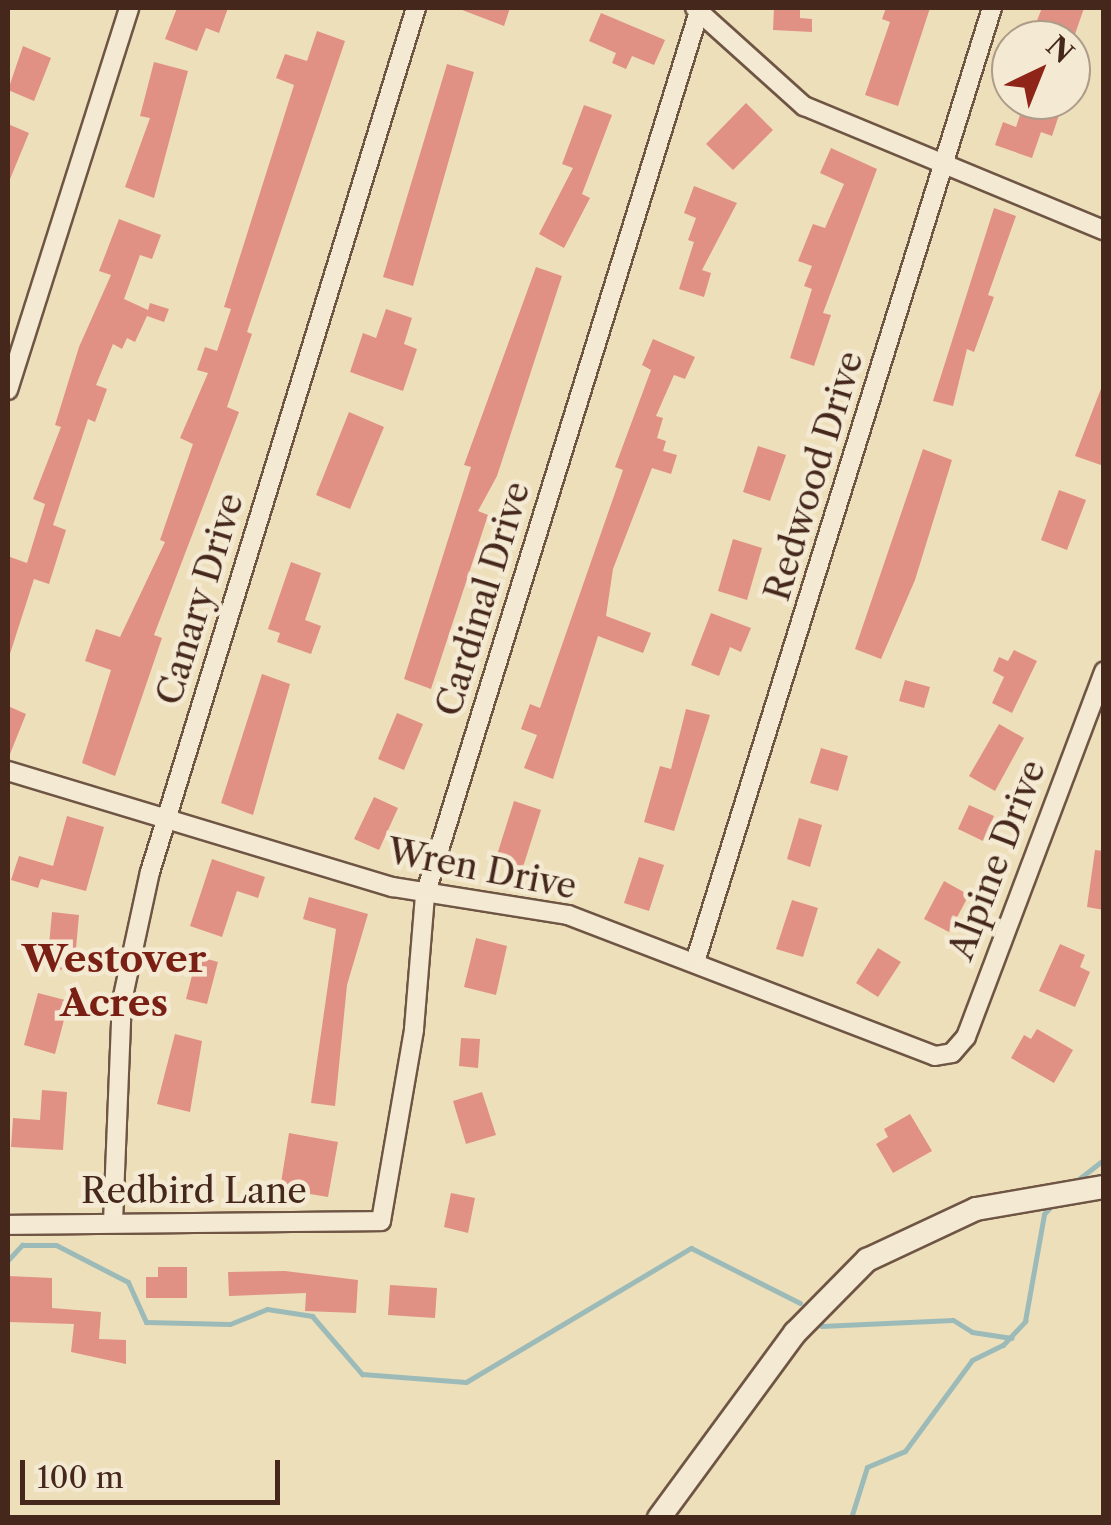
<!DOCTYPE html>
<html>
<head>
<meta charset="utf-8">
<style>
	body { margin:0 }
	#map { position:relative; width:1111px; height:1525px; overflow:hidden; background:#eedfbb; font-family:"Libre Caslon Text",serif }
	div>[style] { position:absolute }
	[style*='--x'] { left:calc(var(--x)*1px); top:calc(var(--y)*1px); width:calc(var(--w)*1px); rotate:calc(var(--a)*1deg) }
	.stream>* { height:5px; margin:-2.5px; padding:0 2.5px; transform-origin:2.5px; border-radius:2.5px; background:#9cbbb8 }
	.building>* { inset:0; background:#e09183 }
	.roads { filter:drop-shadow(2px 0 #6f5544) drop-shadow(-2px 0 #6f5544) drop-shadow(0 2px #6f5544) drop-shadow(0 -2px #6f5544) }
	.minor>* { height:18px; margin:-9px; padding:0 9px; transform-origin:9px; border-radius:9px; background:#f4ead3 }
	.tertiary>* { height:22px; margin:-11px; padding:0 11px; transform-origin:11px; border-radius:11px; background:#f4ead3 }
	span { translate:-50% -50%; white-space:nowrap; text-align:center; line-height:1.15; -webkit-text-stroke:9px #f4ead3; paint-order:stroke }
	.street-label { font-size:35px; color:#45271c }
	.neighbourhood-label { font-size:38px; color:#7a1f14; font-weight:700 }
	.frame { position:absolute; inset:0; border:10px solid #45271c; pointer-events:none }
	.north { position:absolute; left:991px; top:20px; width:100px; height:100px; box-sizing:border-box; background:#f4ead3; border:2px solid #ae9c8a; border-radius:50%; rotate:43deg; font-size:28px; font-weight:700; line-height:40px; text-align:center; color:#45271c }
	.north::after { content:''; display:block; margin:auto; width:35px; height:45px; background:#8f2418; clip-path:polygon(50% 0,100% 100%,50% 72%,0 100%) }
	.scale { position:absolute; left:20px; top:1460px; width:260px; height:45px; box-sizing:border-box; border:5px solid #45271c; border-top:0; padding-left:12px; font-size:30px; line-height:35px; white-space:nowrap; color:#45271c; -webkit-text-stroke:8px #f4ead3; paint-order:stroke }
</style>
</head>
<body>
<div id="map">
	<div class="stream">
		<div style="--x:1075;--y:1182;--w:37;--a:-38"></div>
		<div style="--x:8;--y:1260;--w:21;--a:-47"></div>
		<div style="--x:22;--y:1245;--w:34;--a:0"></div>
		<div style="--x:56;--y:1245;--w:81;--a:27.2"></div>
		<div style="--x:128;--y:1282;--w:44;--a:65.8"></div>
		<div style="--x:146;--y:1322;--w:84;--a:1.4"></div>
		<div style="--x:230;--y:1324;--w:40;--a:-22"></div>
		<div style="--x:267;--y:1309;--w:46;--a:8.8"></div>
		<div style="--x:312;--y:1316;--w:77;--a:49.2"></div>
		<div style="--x:362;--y:1374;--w:104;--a:4.4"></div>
		<div style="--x:466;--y:1382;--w:262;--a:-30.8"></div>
		<div style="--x:691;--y:1248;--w:122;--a:26.8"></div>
		<div style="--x:821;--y:1326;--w:132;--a:-2.6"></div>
		<div style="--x:953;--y:1320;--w:22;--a:32"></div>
		<div style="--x:972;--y:1332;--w:40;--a:8.5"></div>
		<div style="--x:851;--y:1518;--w:53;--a:-72.6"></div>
		<div style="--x:867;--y:1467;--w:41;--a:-22.8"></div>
		<div style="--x:905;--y:1451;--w:113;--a:-53.6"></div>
		<div style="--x:972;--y:1360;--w:34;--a:-26"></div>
		<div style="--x:1003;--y:1345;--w:33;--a:-47"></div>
		<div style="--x:1025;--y:1321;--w:109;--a:-79.9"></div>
		<div style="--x:1044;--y:1214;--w:13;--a:-48"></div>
	</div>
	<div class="building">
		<div style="clip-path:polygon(177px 8px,228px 8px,219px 33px,206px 28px,197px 51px,165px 39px)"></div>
		<div style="clip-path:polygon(457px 8px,510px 8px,504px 26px)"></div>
		<div style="clip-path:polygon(774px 8px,800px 8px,800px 18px,812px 19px,812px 32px,773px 30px)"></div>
		<div style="clip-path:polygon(886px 8px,930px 8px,898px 106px,865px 95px,890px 22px,882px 19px)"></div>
		<div style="clip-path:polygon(1042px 8px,1084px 8px,1073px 40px,1029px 40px)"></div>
		<div style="clip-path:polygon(601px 13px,665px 40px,654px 65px,632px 56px,626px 69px,612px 63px,616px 53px,589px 41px)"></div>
		<div style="clip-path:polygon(317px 31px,345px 41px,247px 332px,252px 334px,227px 407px,239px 412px,154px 635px,162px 638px,115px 776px,82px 763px,111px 670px,85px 661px,96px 629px,120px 637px,165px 542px,160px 540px,193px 444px,180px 438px,208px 373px,197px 370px,205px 347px,217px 351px,231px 309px,224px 307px,294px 85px,276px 78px,285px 54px,307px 61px)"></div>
		<div style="clip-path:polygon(23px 46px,51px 58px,34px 101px,8px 90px)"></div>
		<div style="clip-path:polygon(154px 62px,188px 71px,154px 198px,125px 187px,150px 118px,140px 116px)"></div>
		<div style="clip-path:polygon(447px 64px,474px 72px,413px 286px,383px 277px)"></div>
		<div style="clip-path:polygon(1025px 100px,1060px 112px,1052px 136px,1041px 132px,1032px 158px,995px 145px,1003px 122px,1016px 127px)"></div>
		<div style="clip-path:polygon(746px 103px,773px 130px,733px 170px,706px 144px)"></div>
		<div style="clip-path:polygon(584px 105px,612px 115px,582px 194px,590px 198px,564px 248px,539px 234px,573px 168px,562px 164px)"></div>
		<div style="clip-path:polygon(8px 124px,29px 133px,8px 184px)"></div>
		<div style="clip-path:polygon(831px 148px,877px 169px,823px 313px,831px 315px,814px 366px,790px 358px,812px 289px,804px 286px,812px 266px,798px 261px,813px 224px,825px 228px,844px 184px,820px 173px)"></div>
		<div style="clip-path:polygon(694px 186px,737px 203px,702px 270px,711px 273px,704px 297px,679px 289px,694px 242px,688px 240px,696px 218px,684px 213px)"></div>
		<div style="clip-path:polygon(994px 208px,1016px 216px,988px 295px,994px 297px,974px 352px,967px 349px,953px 406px,933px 401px)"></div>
		<div style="clip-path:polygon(119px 219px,161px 235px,152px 259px,140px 255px,124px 299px,148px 310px,150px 303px,169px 309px,164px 322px,147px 316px,135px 342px,127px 338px,122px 349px,113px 344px,96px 385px,107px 389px,95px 422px,88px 419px,53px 525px,66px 530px,49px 584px,34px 579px,8px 660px,8px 565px,10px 557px,27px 563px,45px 504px,33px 499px,61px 427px,55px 425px,79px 347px,111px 275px,99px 271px)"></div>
		<div style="clip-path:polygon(536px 267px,562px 276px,497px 476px,478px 511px,488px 515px,431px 689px,404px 679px,471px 467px,464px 465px)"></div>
		<div style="clip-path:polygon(386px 309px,412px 318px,404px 344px,417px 349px,403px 391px,350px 372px,363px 333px,376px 338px)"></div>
		<div style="clip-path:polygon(653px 339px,695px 357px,685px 379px,674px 375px,656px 416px,663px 418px,657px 438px,666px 441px,663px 451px,677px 455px,671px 474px,652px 468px,613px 569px,606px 616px,651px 633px,643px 653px,598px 636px,553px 779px,524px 768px,537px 735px,521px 729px,530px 704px,540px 708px,623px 470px,615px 467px,651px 370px,642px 365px)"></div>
		<div style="clip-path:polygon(1104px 381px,1104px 457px,1101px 465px,1075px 456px)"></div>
		<div style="clip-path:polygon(349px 412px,384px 427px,350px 509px,316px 495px)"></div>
		<div style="clip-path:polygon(758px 446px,786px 455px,770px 501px,743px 492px)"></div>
		<div style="clip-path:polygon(923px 449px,952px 460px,915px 580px,881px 659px,855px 649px)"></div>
		<div style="clip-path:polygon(1059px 490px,1086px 500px,1067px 550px,1041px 540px)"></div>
		<div style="clip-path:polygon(733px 539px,762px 548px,747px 600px,718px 591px)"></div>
		<div style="clip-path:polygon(291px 562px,321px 573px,305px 620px,321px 626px,311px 654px,277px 642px,280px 633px,268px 629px)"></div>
		<div style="clip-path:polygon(711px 613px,751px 628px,741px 652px,730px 647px,719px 676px,691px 665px)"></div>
		<div style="clip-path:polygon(1014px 650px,1037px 661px,1012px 713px,992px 703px,1004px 677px,993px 671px,999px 657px,1008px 661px)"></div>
		<div style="clip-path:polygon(262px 674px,290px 684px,253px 815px,221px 803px)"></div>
		<div style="clip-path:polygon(905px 680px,930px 687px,924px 708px,899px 701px)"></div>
		<div style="clip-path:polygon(8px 706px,26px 714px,8px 759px)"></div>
		<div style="clip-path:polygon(686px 709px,710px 715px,674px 831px,644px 822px,660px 766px,671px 769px)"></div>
		<div style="clip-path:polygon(397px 713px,423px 724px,404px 770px,378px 759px)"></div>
		<div style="clip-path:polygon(999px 724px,1024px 738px,995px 791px,969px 776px)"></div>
		<div style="clip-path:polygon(821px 748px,848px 756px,838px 791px,810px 783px)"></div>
		<div style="clip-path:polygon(374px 797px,398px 808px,379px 850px,354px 839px)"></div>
		<div style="clip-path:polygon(514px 801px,541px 810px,523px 867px,496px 858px)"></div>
		<div style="clip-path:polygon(969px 805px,994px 816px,983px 841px,958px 829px)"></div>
		<div style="clip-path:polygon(67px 816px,104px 827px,86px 891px,41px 879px,38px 888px,11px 880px,19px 856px,53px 866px)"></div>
		<div style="clip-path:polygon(799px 818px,822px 825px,810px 867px,787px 859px)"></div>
		<div style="clip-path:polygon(1095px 850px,1104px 851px,1104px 910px,1087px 907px)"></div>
		<div style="clip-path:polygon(639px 857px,664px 865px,649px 911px,624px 903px)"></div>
		<div style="clip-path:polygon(212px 859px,265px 877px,258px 898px,237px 891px,222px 937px,190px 926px)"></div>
		<div style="clip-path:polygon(944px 881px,969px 895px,949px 932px,924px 919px)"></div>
		<div style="clip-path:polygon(309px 897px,368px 914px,347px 985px,335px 1106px,311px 1103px,336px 929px,303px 919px)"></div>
		<div style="clip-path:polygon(792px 900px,818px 908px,803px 957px,776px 949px)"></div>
		<div style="clip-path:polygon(52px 912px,79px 915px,74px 971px,47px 968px)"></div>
		<div style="clip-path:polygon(476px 938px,507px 946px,496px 995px,464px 987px)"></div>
		<div style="clip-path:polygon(1060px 944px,1085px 955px,1080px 967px,1090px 972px,1075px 1007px,1039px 991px)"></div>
		<div style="clip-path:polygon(878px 948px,901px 962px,878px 997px,856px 983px)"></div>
		<div style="clip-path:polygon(197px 956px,218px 962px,207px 1004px,186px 999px)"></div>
		<div style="clip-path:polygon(38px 993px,69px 1001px,55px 1054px,24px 1045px)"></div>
		<div style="clip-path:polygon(1037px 1029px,1073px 1050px,1054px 1083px,1011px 1058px,1024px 1035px,1031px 1039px)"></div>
		<div style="clip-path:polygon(175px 1034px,202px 1041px,190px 1112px,157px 1104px)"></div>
		<div style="clip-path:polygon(461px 1038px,480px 1039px,478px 1068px,459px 1066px)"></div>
		<div style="clip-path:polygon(42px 1090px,67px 1092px,63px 1150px,11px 1147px,13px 1118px,40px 1120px)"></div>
		<div style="clip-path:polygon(482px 1092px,496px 1135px,466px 1144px,453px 1101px)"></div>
		<div style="clip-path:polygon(910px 1114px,932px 1151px,893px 1173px,876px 1144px,888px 1137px,884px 1129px)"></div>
		<div style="clip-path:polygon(289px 1133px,338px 1142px,328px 1197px,280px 1189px)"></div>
		<div style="clip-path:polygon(451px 1193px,475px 1198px,468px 1233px,444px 1227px)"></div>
		<div style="clip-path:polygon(158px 1267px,187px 1267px,187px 1298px,146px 1298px,146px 1277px,158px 1277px)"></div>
		<div style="clip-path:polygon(285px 1271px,358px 1280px,356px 1313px,305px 1311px,306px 1293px,229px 1296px,228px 1272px)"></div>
		<div style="clip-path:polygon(8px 1276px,52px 1278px,52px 1308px,101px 1312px,99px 1339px,126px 1340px,126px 1364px,71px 1352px,74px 1324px,8px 1322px)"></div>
		<div style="clip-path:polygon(390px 1285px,437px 1288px,435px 1318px,388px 1315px)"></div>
	</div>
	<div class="roads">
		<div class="minor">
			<div style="--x:695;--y:8;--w:147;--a:42"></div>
			<div style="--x:804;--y:106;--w:325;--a:22.5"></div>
			<div style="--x:8;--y:390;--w:401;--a:-72.4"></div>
			<div style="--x:8;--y:771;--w:402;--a:16.8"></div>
			<div style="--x:393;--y:887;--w:177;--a:9.1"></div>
			<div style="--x:568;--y:915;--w:393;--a:21"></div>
			<div style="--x:935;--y:1056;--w:17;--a:-10"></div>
			<div style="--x:952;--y:1053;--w:21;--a:-49"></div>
			<div style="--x:966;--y:1037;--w:391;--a:-69.3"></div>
			<div style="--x:695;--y:962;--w:999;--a:-72.71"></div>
			<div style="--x:113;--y:1222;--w:221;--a:-87.7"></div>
			<div style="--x:122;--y:1001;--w:132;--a:-77.8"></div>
			<div style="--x:150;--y:872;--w:904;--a:-72.89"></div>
			<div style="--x:8;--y:1225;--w:373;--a:-0.6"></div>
			<div style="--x:381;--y:1221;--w:195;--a:-80.2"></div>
			<div style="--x:414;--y:1029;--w:134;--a:-85.3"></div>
			<div style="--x:425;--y:895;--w:929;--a:-72.77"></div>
		</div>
		<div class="tertiary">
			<div style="--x:659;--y:1518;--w:230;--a:-53.7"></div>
			<div style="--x:795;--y:1333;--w:103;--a:-45.4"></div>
			<div style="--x:867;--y:1260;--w:120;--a:-25.1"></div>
			<div style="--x:976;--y:1209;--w:130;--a:-9.8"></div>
		</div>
	</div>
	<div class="street-label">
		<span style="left:814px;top:476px;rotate:-73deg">Redwood Drive</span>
		<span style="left:200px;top:599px;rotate:-73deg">Canary Drive</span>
		<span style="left:483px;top:599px;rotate:-73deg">Cardinal Drive</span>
		<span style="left:997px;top:860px;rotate:-69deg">Alpine Drive</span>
		<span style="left:482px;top:869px;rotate:11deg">Wren Drive</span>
		<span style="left:194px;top:1191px">Redbird Lane</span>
	</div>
	<div class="neighbourhood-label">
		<span style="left:114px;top:981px">Westover<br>Acres</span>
	</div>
	<div class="frame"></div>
	<div class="north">N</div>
	<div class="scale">100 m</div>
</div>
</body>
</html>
